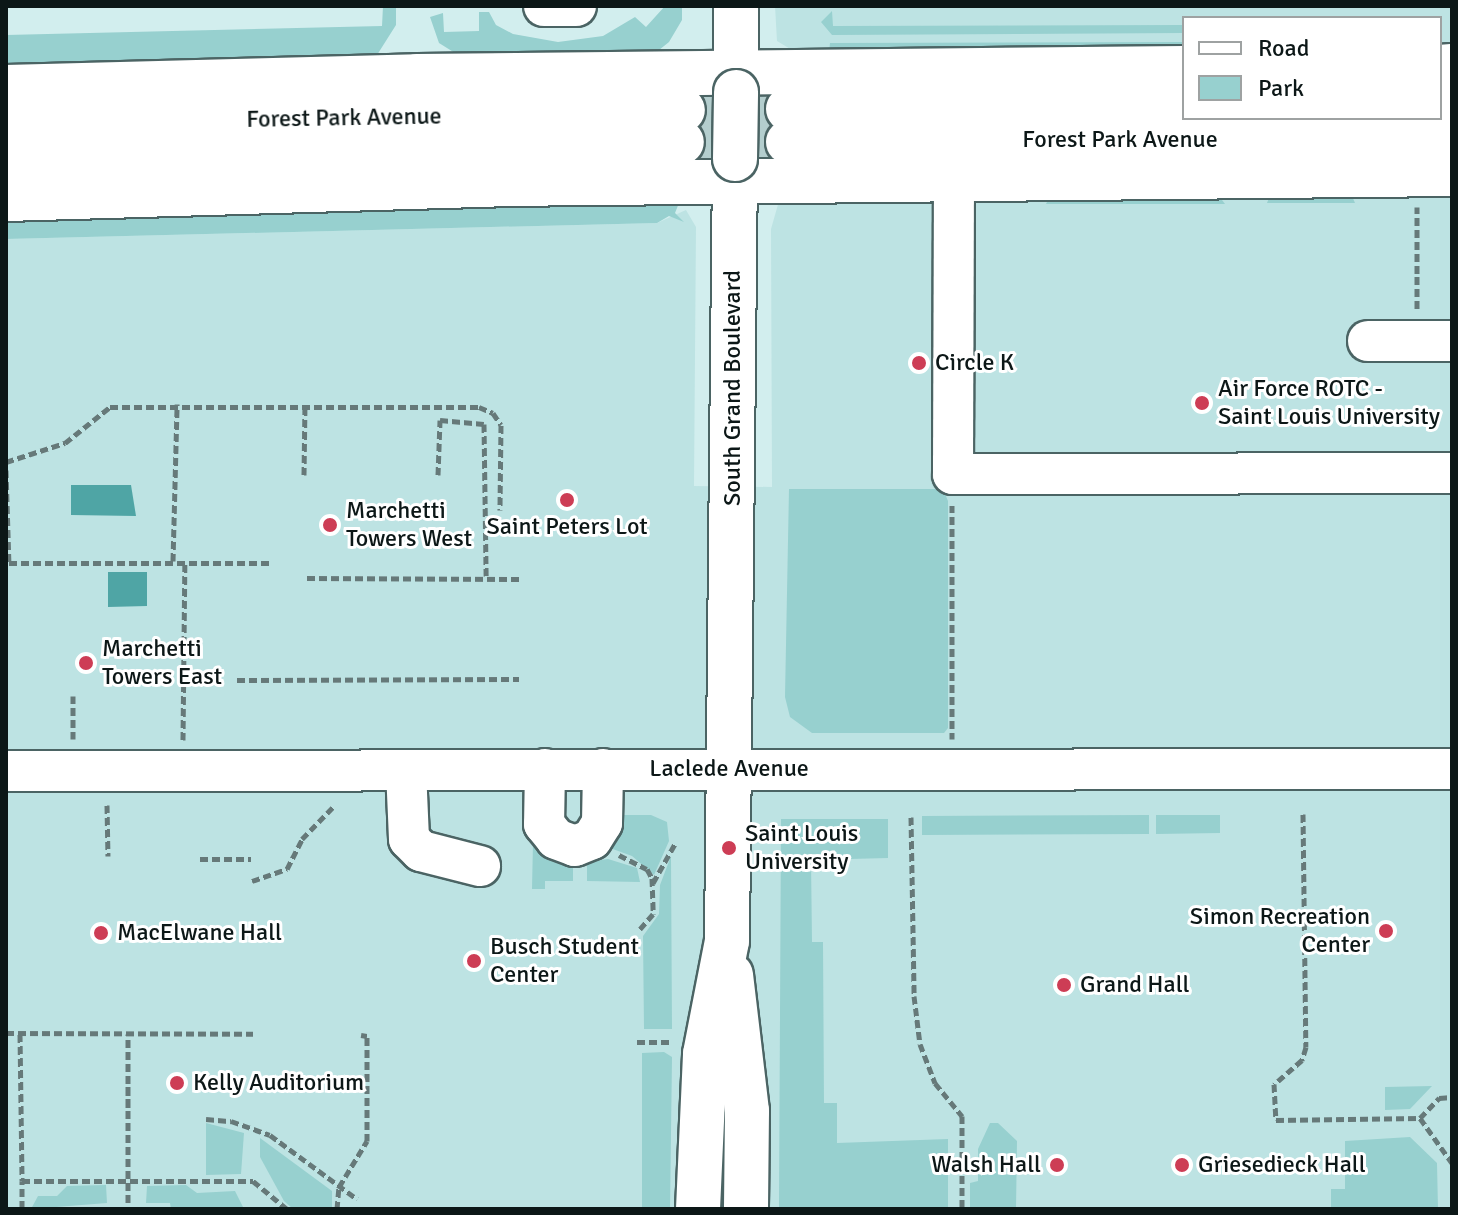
<!DOCTYPE html>
<html>
<head>
<meta charset="utf-8">
<style>
	body { margin:0 }
	#map { position:relative; width:1458px; height:1215px; overflow:hidden; background:#d2eeee; font-family:Signika,sans-serif }
	div>[style] { position:absolute }
	[style*='--x'] { left:calc(var(--x)*1px); top:calc(var(--y)*1px); width:calc(var(--w)*1px); rotate:calc(var(--a)*1deg) }
	.built>* { inset:0; background:#bde3e3 }
	.green>* { inset:0; background:#97d0cf }
	.water>* { inset:0; background:#4fa5a5 }
	.major-tunnel>* { height:44px; margin-top:-22px; transform-origin:0; background:repeating-linear-gradient(90deg,#b4cece 0 44px,transparent 0 66px) }
	.path>* { height:5px; margin-top:-2.5px; transform-origin:0; background:repeating-linear-gradient(90deg,#667979 0 8px,transparent 0 12px) }
	.roads { filter:drop-shadow(2px 0 #4b6464) drop-shadow(-2px 0 #4b6464) drop-shadow(0 2px #4b6464) drop-shadow(0 -2px #4b6464) }
	.minor>* { height:40px; margin:-20px; padding:0 20px; transform-origin:20px; border-radius:20px; background:#fff }
	.major>* { height:44px; margin:-22px; padding:0 22px; transform-origin:22px; border-radius:22px; background:#fff }
	.bridges { filter:drop-shadow(2px 0 #4b6464) drop-shadow(-2px 0 #4b6464) drop-shadow(0 2px #4b6464) drop-shadow(0 -2px #4b6464) }
	.major-bridge>* { height:44px; margin:-22px; padding:0 22px; transform-origin:22px; border-radius:22px; background:#fff }
	.dots>* { width:22px; height:22px; translate:-50% -50%; box-sizing:border-box; border:4px solid #fff; border-radius:50% }
	span { translate:-50% -50%; white-space:nowrap; text-align:center; line-height:1.15; -webkit-text-stroke:6px #fff; paint-order:stroke }
	.street-label { font-size:24px; color:#0c1717 }
	.poi-label { font-size:24px; color:#0c1717 }
	.left { translate:0 -50%; text-align:left }
	.right { translate:-100% -50%; text-align:right }
	.frame { position:absolute; inset:0; border:8px solid #0c1717; pointer-events:none }
	.legend { position:absolute; left:1182px; top:16px; width:260px; height:104px; box-sizing:border-box; background:#fff; border:2px solid #9ea2a2; margin:0; padding:10px 14px; list-style:none; font-size:24px; color:#0c1717 }
	.legend li { display:flex; align-items:center; gap:16px; height:40px }
	.legend b { width:40px; border:2px solid #9ea2a2 }
</style>
</head>
<body>
<div id="map">
	<div class="built">
		<div style="clip-path:polygon(775px 6px,1452px 6px,1452px 51px,1440px 51px,1440px 18px,1184px 18px,1184px 52px,792px 50px,777px 41px)"></div>
		<div style="clip-path:polygon(1452px 195px,1452px 1209px,6px 1209px,6px 239px,657px 223px,686px 210px,696px 227px,694px 486px,772px 487px,771px 229px,779px 201px)"></div>
	</div>
	<div class="green">
		<div style="clip-path:polygon(383px 6px,396px 6px,396px 25px,377px 55px,6px 71px,6px 35px,382px 26px)"></div>
		<div style="clip-path:polygon(665px 6px,682px 6px,682px 20px,669px 42px,654px 54px,463px 58px,439px 43px,430px 17px,443px 13px,444px 32px,479px 31px,479px 12px,489px 12px,496px 25px,513px 34px,558px 42px,603px 36px,635px 17px,646px 27px)"></div>
		<div style="clip-path:polygon(832px 11px,833px 26px,1184px 25px,1184px 33px,832px 35px,821px 22px)"></div>
		<div style="clip-path:polygon(1184px 42px,1184px 52px,829px 52px,830px 43px)"></div>
		<div style="clip-path:polygon(1219px 196px,1225px 204px,1046px 204px,1048px 200px)"></div>
		<div style="clip-path:polygon(1352px 196px,1355px 203px,1267px 203px,1269px 198px)"></div>
		<div style="clip-path:polygon(679px 203px,675px 213px,684px 222px,669px 216px,657px 223px,6px 239px,6px 213px)"></div>
		<div style="clip-path:polygon(789px 489px,943px 489px,948px 501px,948px 728px,944px 733px,812px 733px,790px 717px,785px 697px)"></div>
		<div style="clip-path:polygon(621px 815px,651px 815px,667px 822px,669px 841px,654px 875px,632px 856px,610px 848px)"></div>
		<div style="clip-path:polygon(1149px 815px,1149px 834px,922px 835px,922px 816px)"></div>
		<div style="clip-path:polygon(1156px 815px,1220px 815px,1220px 833px,1156px 834px)"></div>
		<div style="clip-path:polygon(781px 819px,888px 819px,888px 858px,811px 860px,812px 942px,823px 942px,824px 1103px,837px 1103px,837px 1143px,948px 1139px,948px 1209px,779px 1209px)"></div>
		<div style="clip-path:polygon(533px 842px,550px 859px,573px 865px,573px 881px,545px 881px,545px 889px,532px 889px)"></div>
		<div style="clip-path:polygon(671px 856px,672px 1029px,644px 1029px,643px 936px,659px 914px,660px 885px)"></div>
		<div style="clip-path:polygon(608px 859px,637px 868px,640px 882px,587px 881px,587px 862px)"></div>
		<div style="clip-path:polygon(664px 1052px,672px 1057px,670px 1209px,642px 1209px,642px 1053px)"></div>
		<div style="clip-path:polygon(1432px 1086px,1410px 1109px,1385px 1110px,1385px 1087px)"></div>
		<div style="clip-path:polygon(206px 1123px,244px 1133px,241px 1174px,206px 1175px)"></div>
		<div style="clip-path:polygon(990px 1123px,998px 1123px,1017px 1141px,1016px 1209px,970px 1209px,970px 1183px,978px 1181px,978px 1149px)"></div>
		<div style="clip-path:polygon(1410px 1137px,1437px 1163px,1438px 1209px,1331px 1209px,1331px 1189px,1345px 1189px,1345px 1141px)"></div>
		<div style="clip-path:polygon(260px 1138px,332px 1191px,332px 1209px,293px 1209px,284px 1201px,260px 1157px)"></div>
		<div style="clip-path:polygon(106px 1185px,107px 1203px,31px 1209px,38px 1196px,57px 1196px,67px 1186px)"></div>
		<div style="clip-path:polygon(186px 1185px,197px 1193px,235px 1191px,244px 1209px,171px 1209px,170px 1203px,146px 1203px,147px 1186px)"></div>
	</div>
	<div class="water">
		<div style="clip-path:polygon(71px 485px,131px 485px,136px 516px,71px 515px)"></div>
		<div style="clip-path:polygon(108px 572px,147px 572px,147px 606px,108px 607px)"></div>
	</div>
	<div class="major-tunnel">
		<div style="--x:683;--y:110;--w:105;--a:-0.5"></div>
		<div style="--x:682;--y:142;--w:106;--a:0"></div>
	</div>
	<div class="path">
		<div style="--x:1417;--y:309;--w:102;--a:-90"></div>
		<div style="--x:6;--y:462;--w:62;--a:-17.9"></div>
		<div style="--x:65;--y:443;--w:58;--a:-38.7"></div>
		<div style="--x:110;--y:407;--w:369;--a:0"></div>
		<div style="--x:479;--y:407;--w:15;--a:23"></div>
		<div style="--x:493;--y:413;--w:14;--a:56"></div>
		<div style="--x:501;--y:425;--w:85;--a:90.7"></div>
		<div style="--x:6;--y:470;--w:93;--a:88.2"></div>
		<div style="--x:9;--y:563;--w:263;--a:0"></div>
		<div style="--x:304;--y:475;--w:69;--a:-89.2"></div>
		<div style="--x:438;--y:475;--w:55;--a:-87.9"></div>
		<div style="--x:440;--y:420;--w:44;--a:5.2"></div>
		<div style="--x:484;--y:424;--w:152;--a:89.2"></div>
		<div style="--x:952;--y:505;--w:234;--a:90"></div>
		<div style="--x:173;--y:561;--w:157;--a:-88.5"></div>
		<div style="--x:307;--y:578;--w:212;--a:0.3"></div>
		<div style="--x:237;--y:680;--w:282;--a:-0.2"></div>
		<div style="--x:73;--y:696;--w:43;--a:90"></div>
		<div style="--x:183;--y:740;--w:177;--a:-89.4"></div>
		<div style="--x:107;--y:805;--w:51;--a:88.9"></div>
		<div style="--x:1303;--y:814;--w:233;--a:89.3"></div>
		<div style="--x:1306;--y:1047;--w:14;--a:107"></div>
		<div style="--x:1302;--y:1060;--w:37;--a:139"></div>
		<div style="--x:1274;--y:1084;--w:36;--a:87"></div>
		<div style="--x:1276;--y:1120;--w:144;--a:-0.8"></div>
		<div style="--x:1420;--y:1118;--w:55;--a:54.6"></div>
		<div style="--x:911;--y:817;--w:179;--a:89"></div>
		<div style="--x:914;--y:996;--w:48;--a:82.9"></div>
		<div style="--x:920;--y:1044;--w:42;--a:69"></div>
		<div style="--x:935;--y:1083;--w:43;--a:50.7"></div>
		<div style="--x:962;--y:1116;--w:93;--a:90"></div>
		<div style="--x:619;--y:855;--w:31;--a:27"></div>
		<div style="--x:647;--y:869;--w:10;--a:61"></div>
		<div style="--x:652;--y:878;--w:36;--a:88"></div>
		<div style="--x:653;--y:914;--w:20;--a:131"></div>
		<div style="--x:200;--y:859;--w:51;--a:0"></div>
		<div style="--x:252;--y:881;--w:37;--a:-19"></div>
		<div style="--x:287;--y:869;--w:34;--a:-63"></div>
		<div style="--x:302;--y:839;--w:47;--a:-45.9"></div>
		<div style="--x:653;--y:883;--w:47;--a:-60.7"></div>
		<div style="--x:6;--y:1033;--w:247;--a:0.2"></div>
		<div style="--x:20;--y:1034;--w:147;--a:89.2"></div>
		<div style="--x:637;--y:1042;--w:36;--a:0"></div>
		<div style="--x:1420;--y:1118;--w:28;--a:-46"></div>
		<div style="--x:1439;--y:1098;--w:13;--a:-4"></div>
		<div style="--x:206;--y:1119;--w:25;--a:5"></div>
		<div style="--x:231;--y:1121;--w:41;--a:19.7"></div>
		<div style="--x:270;--y:1135;--w:108;--a:36.3"></div>
		<div style="--x:128;--y:1203;--w:169;--a:-90"></div>
		<div style="--x:22;--y:1209;--w:28;--a:-90"></div>
		<div style="--x:22;--y:1181;--w:231;--a:0"></div>
		<div style="--x:253;--y:1181;--w:44;--a:39.5"></div>
		<div style="--x:337;--y:1209;--w:22;--a:-85"></div>
		<div style="--x:339;--y:1187;--w:54;--a:-58.7"></div>
		<div style="--x:367;--y:1141;--w:105;--a:-90"></div>
		<div style="--x:367;--y:1036;--w:6;--a:-171"></div>
	</div>
	<div class="roads">
		<div class="minor">
			<div style="--x:544;--y:6;--w:32;--a:0"></div>
			<div style="--x:954;--y:179;--w:295;--a:90.2"></div>
			<div style="--x:953;--y:474;--w:499;--a:-0.1"></div>
			<div style="--x:1368;--y:341;--w:84;--a:0"></div>
			<div style="--x:545;--y:769;--w:55;--a:91"></div>
			<div style="--x:544;--y:824;--w:19;--a:51"></div>
			<div style="--x:556;--y:839;--w:20;--a:20"></div>
			<div style="--x:575;--y:846;--w:18;--a:-22"></div>
			<div style="--x:592;--y:839;--w:19;--a:-58"></div>
			<div style="--x:602;--y:823;--w:54;--a:-88.9"></div>
			<div style="--x:406;--y:770;--w:69;--a:87.5"></div>
			<div style="--x:409;--y:839;--w:17;--a:45"></div>
			<div style="--x:421;--y:851;--w:61;--a:14.3"></div>
			<div style="--x:6;--y:771;--w:1446;--a:-0.08"></div>
		</div>
		<div class="major">
			<div style="--x:736;--y:6;--w:86;--a:90"></div>
			<div style="--x:1440;--y:67;--w:12;--a:-5"></div>
			<div style="--x:6;--y:87;--w:411;--a:-1.5"></div>
			<div style="--x:417;--y:76;--w:767;--a:-0.6"></div>
			<div style="--x:1440;--y:104;--w:12;--a:-5"></div>
			<div style="--x:788;--y:109;--w:396;--a:-0.3"></div>
			<div style="--x:6;--y:125;--w:677;--a:-1.27"></div>
			<div style="--x:788;--y:142;--w:664;--a:-0.09"></div>
			<div style="--x:6;--y:159;--w:676;--a:-1.44"></div>
			<div style="--x:6;--y:199;--w:495;--a:-1.7"></div>
			<div style="--x:501;--y:184;--w:951;--a:-0.6"></div>
			<div style="--x:731;--y:975;--w:137;--a:83.3"></div>
			<div style="--x:747;--y:1111;--w:98;--a:90.6"></div>
			<div style="--x:698;--y:1209;--w:155;--a:-87.4"></div>
			<div style="--x:705;--y:1054;--w:115;--a:-79"></div>
			<div style="--x:727;--y:941;--w:782;--a:-89.41"></div>
		</div>
	</div>
	<div class="bridges">
		<div class="major-bridge">
			<div style="--x:735;--y:159;--w:67;--a:-89.1"></div>
		</div>
	</div>
	<div class="dots">
		<div style="left:919px;top:363px;background:#cd3d55"></div>
		<div style="left:1202px;top:403px;background:#cd3d55"></div>
		<div style="left:567px;top:500px;background:#cd3d55"></div>
		<div style="left:330px;top:525px;background:#cd3d55"></div>
		<div style="left:86px;top:663px;background:#cd3d55"></div>
		<div style="left:729px;top:848px;background:#cd3d55"></div>
		<div style="left:1386px;top:931px;background:#cd3d55"></div>
		<div style="left:101px;top:933px;background:#cd3d55"></div>
		<div style="left:474px;top:961px;background:#cd3d55"></div>
		<div style="left:1064px;top:985px;background:#cd3d55"></div>
		<div style="left:177px;top:1083px;background:#cd3d55"></div>
		<div style="left:1057px;top:1165px;background:#cd3d55"></div>
		<div style="left:1182px;top:1165px;background:#cd3d55"></div>
	</div>
	<div class="street-label">
		<span style="left:344px;top:118px;rotate:-1deg">Forest Park Avenue</span>
		<span style="left:1120px;top:140px">Forest Park Avenue</span>
		<span style="left:733px;top:388px;rotate:-90deg">South Grand Boulevard</span>
		<span style="left:729px;top:769px">Laclede Avenue</span>
	</div>
	<div class="poi-label">
		<span class="left" style="left:935px;top:363px">Circle K</span>
		<span class="left" style="left:1218px;top:403px">Air Force ROTC -<br>Saint Louis University</span>
		<span class="left" style="left:346px;top:525px">Marchetti<br>Towers West</span>
		<span style="left:567px;top:527px">Saint Peters Lot</span>
		<span class="left" style="left:102px;top:663px">Marchetti<br>Towers East</span>
		<span class="left" style="left:745px;top:848px">Saint Louis<br>University</span>
		<span class="right" style="left:1370px;top:931px">Simon Recreation<br>Center</span>
		<span class="left" style="left:117px;top:933px">MacElwane Hall</span>
		<span class="left" style="left:490px;top:961px">Busch Student<br>Center</span>
		<span class="left" style="left:1080px;top:985px">Grand Hall</span>
		<span class="left" style="left:193px;top:1083px">Kelly Auditorium</span>
		<span class="right" style="left:1041px;top:1165px">Walsh Hall</span>
		<span class="left" style="left:1198px;top:1165px">Griesedieck Hall</span>
	</div>
	<div class="frame"></div>
	<ul class="legend">
	<li><b style="height:10px;background:#fff"></b>Road</li>
	<li><b style="height:22px;background:#97d0cf"></b>Park</li>
	</ul>
</div>
</body>
</html>
